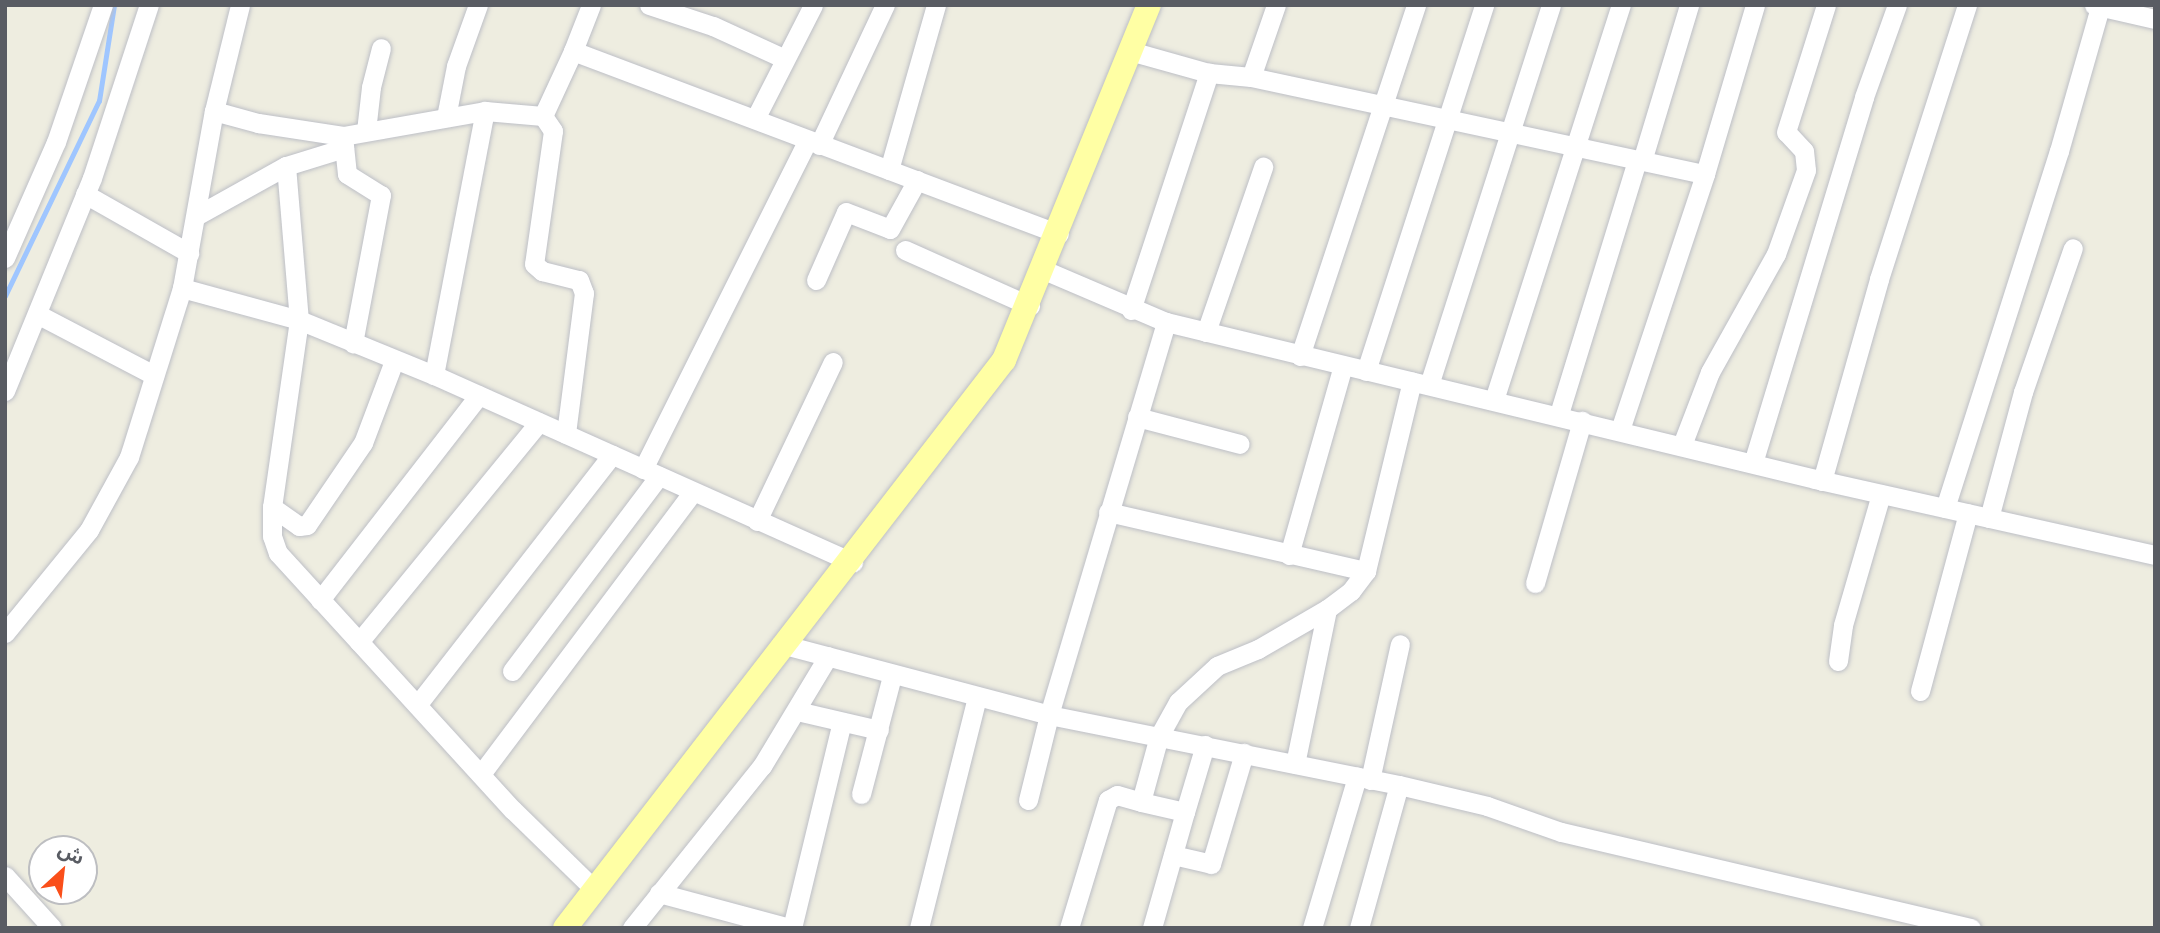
<!DOCTYPE html>
<html>
<head>
<meta charset="utf-8">
<style>
  body { margin:0 }
  #map { position:relative; width:2160px; height:933px; overflow:hidden; background:#eeede0; font-family:"Titillium Web","Noto Sans Arabic",sans-serif }
  div>[style] { position:absolute }
  .stream>* { height:4.5px; margin:-2.25px; padding:0 2.25px; transform-origin:2.25px; border-radius:2.25px; background:#9fc6ff }
  .roads { filter:drop-shadow(0 0 2px #bdbfc6) drop-shadow(0 0 2px #bdbfc6) }
  .minor>* { height:19px; margin:-9.5px; padding:0 9.5px; transform-origin:9.5px; border-radius:9.5px; background:#fff }
  .major>* { height:24px; margin:-12px; padding:0 12px; transform-origin:12px; border-radius:12px; background:#ffffa4 }
  span { translate:-50% -50%; white-space:nowrap; text-align:center; line-height:1.15; -webkit-text-stroke:5px #fff; paint-order:stroke }
  .frame { position:absolute; inset:0; border:7px solid #595c63; pointer-events:none }
  .north { position:absolute; left:28px; top:835px; width:70px; height:70px; box-sizing:border-box; background:#fff; border:2px solid #bdbec1; border-radius:50%; rotate:27deg; font-size:19px; font-weight:700; line-height:28px; text-align:center; color:#595c63 }
  .north::after { content:''; display:block; margin:auto; width:24px; height:32px; background:#fa4f1a; clip-path:polygon(50% 0,100% 100%,50% 72%,0 100%) }
</style>
</head>
<body>
<div id="map">
  <div class="stream">
    <i style="left:5px;top:296px;width:216px;rotate:-64.3deg"></i>
    <i style="left:99px;top:101px;width:97px;rotate:-81.1deg"></i>
  </div>
  <div class="roads">
    <div class="minor">
      <i style="left:649px;top:5px;width:67px;rotate:18.2deg"></i>
      <i style="left:713px;top:26px;width:79px;rotate:24.6deg"></i>
      <i style="left:1276px;top:5px;width:76px;rotate:109.1deg"></i>
      <i style="left:1251px;top:77px;width:464px;rotate:12.1deg"></i>
      <i style="left:1705px;top:174px;width:176px;rotate:-73.5deg"></i>
      <i style="left:2094px;top:5px;width:63px;rotate:12.9deg"></i>
      <i style="left:573px;top:51px;width:49px;rotate:-68.6deg"></i>
      <i style="left:1130px;top:51px;width:82px;rotate:15.6deg"></i>
      <i style="left:1209px;top:73px;width:42px;rotate:5.4deg"></i>
      <i style="left:214px;top:111px;width:109px;rotate:-76.2deg"></i>
      <i style="left:543px;top:116px;width:18px;rotate:56deg"></i>
      <i style="left:553px;top:131px;width:134px;rotate:98.1deg"></i>
      <i style="left:534px;top:264px;width:11px;rotate:41deg"></i>
      <i style="left:542px;top:271px;width:38px;rotate:14deg"></i>
      <i style="left:579px;top:280px;width:14px;rotate:69deg"></i>
      <i style="left:584px;top:293px;width:142px;rotate:97.3deg"></i>
      <i style="left:446px;top:117px;width:52px;rotate:-78.9deg"></i>
      <i style="left:456px;top:66px;width:65px;rotate:-70.2deg"></i>
      <i style="left:755px;top:119px;width:128px;rotate:-63deg"></i>
      <i style="left:366px;top:131px;width:44px;rotate:-83.5deg"></i>
      <i style="left:371px;top:87px;width:40px;rotate:-75.6deg"></i>
      <i style="left:343px;top:136px;width:38px;rotate:84deg"></i>
      <i style="left:347px;top:174px;width:40px;rotate:32deg"></i>
      <i style="left:381px;top:195px;width:151px;rotate:100.7deg"></i>
      <i style="left:819px;top:145px;width:155px;rotate:-64.8deg"></i>
      <i style="left:1642px;top:161px;width:163px;rotate:-73.2deg"></i>
      <i style="left:286px;top:166px;width:155px;rotate:85.2deg"></i>
      <i style="left:299px;top:320px;width:189px;rotate:98.2deg"></i>
      <i style="left:272px;top:507px;width:29px;rotate:90deg"></i>
      <i style="left:272px;top:536px;width:18px;rotate:71deg"></i>
      <i style="left:278px;top:553px;width:348px;rotate:47.6deg"></i>
      <i style="left:513px;top:810px;width:115px;rotate:44.3deg"></i>
      <i style="left:889px;top:170px;width:172px;rotate:-74.1deg"></i>
      <i style="left:85px;top:194px;width:120px;rotate:29.6deg"></i>
      <i style="left:196px;top:216px;width:103px;rotate:-29.1deg"></i>
      <i style="left:286px;top:166px;width:61px;rotate:-17.2deg"></i>
      <i style="left:905px;top:250px;width:137px;rotate:24.1deg"></i>
      <i style="left:5px;top:258px;width:127px;rotate:-66.3deg"></i>
      <i style="left:56px;top:142px;width:145px;rotate:-71.1deg"></i>
      <i style="left:1044px;top:270px;width:133px;rotate:23.1deg"></i>
      <i style="left:1166px;top:322px;width:668px;rotate:13.6deg"></i>
      <i style="left:1815px;top:479px;width:348px;rotate:12.6deg"></i>
      <i style="left:816px;top:280px;width:74px;rotate:-66.2deg"></i>
      <i style="left:846px;top:212px;width:47px;rotate:21.1deg"></i>
      <i style="left:890px;top:229px;width:56px;rotate:-61.1deg"></i>
      <i style="left:182px;top:288px;width:121px;rotate:15.3deg"></i>
      <i style="left:299px;top:320px;width:146px;rotate:22.2deg"></i>
      <i style="left:434px;top:375px;width:459px;rotate:24.1deg"></i>
      <i style="left:1131px;top:310px;width:250px;rotate:-71.8deg"></i>
      <i style="left:39px;top:315px;width:130px;rotate:27.6deg"></i>
      <i style="left:1206px;top:332px;width:175px;rotate:-70.9deg"></i>
      <i style="left:1300px;top:356px;width:370px;rotate:-71.7deg"></i>
      <i style="left:1366px;top:371px;width:385px;rotate:-72.1deg"></i>
      <i style="left:434px;top:375px;width:269px;rotate:-79.1deg"></i>
      <i style="left:1429px;top:385px;width:399px;rotate:-72.2deg"></i>
      <i style="left:5px;top:391px;width:230px;rotate:-67.8deg"></i>
      <i style="left:92px;top:178px;width:182px;rotate:-71.8deg"></i>
      <i style="left:1494px;top:400px;width:415px;rotate:-72.2deg"></i>
      <i style="left:1559px;top:414px;width:266px;rotate:-72.9deg"></i>
      <i style="left:1137px;top:417px;width:106px;rotate:14.7deg"></i>
      <i style="left:1620px;top:430px;width:270px;rotate:-71.6deg"></i>
      <i style="left:1682px;top:445px;width:78px;rotate:-69deg"></i>
      <i style="left:1710px;top:372px;width:135px;rotate:-60.8deg"></i>
      <i style="left:1776px;top:254px;width:89px;rotate:-70.3deg"></i>
      <i style="left:1806px;top:170px;width:19px;rotate:-96deg"></i>
      <i style="left:1804px;top:151px;width:26px;rotate:-133deg"></i>
      <i style="left:1786px;top:132px;width:133px;rotate:-72.5deg"></i>
      <i style="left:1753px;top:463px;width:382px;rotate:-73.1deg"></i>
      <i style="left:1864px;top:97px;width:98px;rotate:-70.3deg"></i>
      <i style="left:643px;top:469px;width:368px;rotate:-63.4deg"></i>
      <i style="left:1822px;top:481px;width:210px;rotate:-74.2deg"></i>
      <i style="left:1879px;top:279px;width:288px;rotate:-72.2deg"></i>
      <i style="left:272px;top:507px;width:33px;rotate:35deg"></i>
      <i style="left:299px;top:526px;width:8px;rotate:-7deg"></i>
      <i style="left:307px;top:525px;width:99px;rotate:-55.7deg"></i>
      <i style="left:363px;top:443px;width:88px;rotate:-69.3deg"></i>
      <i style="left:1945px;top:508px;width:375px;rotate:-72.3deg"></i>
      <i style="left:2059px;top:151px;width:150px;rotate:-74.1deg"></i>
      <i style="left:1108px;top:512px;width:265px;rotate:12.9deg"></i>
      <i style="left:1366px;top:571px;width:25px;rotate:127deg"></i>
      <i style="left:1351px;top:591px;width:30px;rotate:143deg"></i>
      <i style="left:1327px;top:609px;width:80px;rotate:149.9deg"></i>
      <i style="left:1258px;top:649px;width:44px;rotate:157.5deg"></i>
      <i style="left:1217px;top:666px;width:53px;rotate:137.3deg"></i>
      <i style="left:1178px;top:702px;width:39px;rotate:119deg"></i>
      <i style="left:1159px;top:736px;width:68px;rotate:105.3deg"></i>
      <i style="left:1141px;top:802px;width:45px;rotate:12.8deg"></i>
      <i style="left:1185px;top:812px;width:121px;rotate:105.9deg"></i>
      <i style="left:1989px;top:518px;width:131px;rotate:-74.9deg"></i>
      <i style="left:2023px;top:392px;width:152px;rotate:-70.9deg"></i>
      <i style="left:757px;top:521px;width:176px;rotate:-64.5deg"></i>
      <i style="left:1289px;top:555px;width:197px;rotate:-74.1deg"></i>
      <i style="left:1366px;top:571px;width:195px;rotate:-76.4deg"></i>
      <i style="left:1535px;top:583px;width:169px;rotate:-73.8deg"></i>
      <i style="left:320px;top:600px;width:259px;rotate:-52.2deg"></i>
      <i style="left:5px;top:633px;width:133px;rotate:-50.8deg"></i>
      <i style="left:89px;top:530px;width:83px;rotate:-61.3deg"></i>
      <i style="left:129px;top:457px;width:177px;rotate:-72.6deg"></i>
      <i style="left:182px;top:288px;width:180px;rotate:-79.8deg"></i>
      <i style="left:214px;top:111px;width:46px;rotate:15.3deg"></i>
      <i style="left:258px;top:123px;width:86px;rotate:8.7deg"></i>
      <i style="left:343px;top:136px;width:144px;rotate:-10deg"></i>
      <i style="left:485px;top:111px;width:58px;rotate:4.9deg"></i>
      <i style="left:543px;top:116px;width:72px;rotate:-65.2deg"></i>
      <i style="left:573px;top:51px;width:519px;rotate:20.63deg"></i>
      <i style="left:359px;top:642px;width:284px;rotate:-50.7deg"></i>
      <i style="left:781px;top:644px;width:277px;rotate:14.8deg"></i>
      <i style="left:1049px;top:715px;width:357px;rotate:11.3deg"></i>
      <i style="left:1399px;top:785px;width:90px;rotate:13.4deg"></i>
      <i style="left:1487px;top:806px;width:78px;rotate:19.4deg"></i>
      <i style="left:1561px;top:832px;width:421px;rotate:13.2deg"></i>
      <i style="left:1838px;top:661px;width:36px;rotate:-82deg"></i>
      <i style="left:1843px;top:625px;width:136px;rotate:-73.8deg"></i>
      <i style="left:512px;top:671px;width:244px;rotate:-53deg"></i>
      <i style="left:1920px;top:691px;width:184px;rotate:-74.9deg"></i>
      <i style="left:418px;top:704px;width:316px;rotate:-52.1deg"></i>
      <i style="left:797px;top:711px;width:84px;rotate:13deg"></i>
      <i style="left:1295px;top:764px;width:158px;rotate:-78.3deg"></i>
      <i style="left:481px;top:774px;width:353px;rotate:-53.1deg"></i>
      <i style="left:1370px;top:780px;width:139px;rotate:-77.6deg"></i>
      <i style="left:861px;top:794px;width:122px;rotate:-75.3deg"></i>
      <i style="left:1028px;top:800px;width:88px;rotate:-76.1deg"></i>
      <i style="left:1049px;top:715px;width:410px;rotate:-73.4deg"></i>
      <i style="left:1185px;top:812px;width:70px;rotate:-73.4deg"></i>
      <i style="left:1173px;top:855px;width:39px;rotate:13deg"></i>
      <i style="left:1211px;top:864px;width:116px;rotate:-73.4deg"></i>
      <i style="left:5px;top:876px;width:70px;rotate:47.9deg"></i>
      <i style="left:659px;top:893px;width:136px;rotate:15deg"></i>
      <i style="left:632px;top:928px;width:208px;rotate:-51.3deg"></i>
      <i style="left:762px;top:766px;width:128px;rotate:-59deg"></i>
      <i style="left:792px;top:928px;width:212px;rotate:-76.4deg"></i>
      <i style="left:919px;top:928px;width:238px;rotate:-75.9deg"></i>
      <i style="left:1069px;top:928px;width:134px;rotate:-73.1deg"></i>
      <i style="left:1108px;top:800px;width:10px;rotate:-29deg"></i>
      <i style="left:1117px;top:795px;width:25px;rotate:16deg"></i>
      <i style="left:1312px;top:928px;width:158px;rotate:-73.4deg"></i>
      <i style="left:1359px;top:928px;width:148px;rotate:-74.4deg"></i>
    </div>
    <div class="major">
      <i style="left:565px;top:928px;width:718px;rotate:-52.3deg"></i>
      <i style="left:1004px;top:360px;width:383px;rotate:-67.8deg"></i>
    </div>
  </div>
  <div class="frame"></div>
  <div class="north">ش</div>
</div>
</body>
</html>
